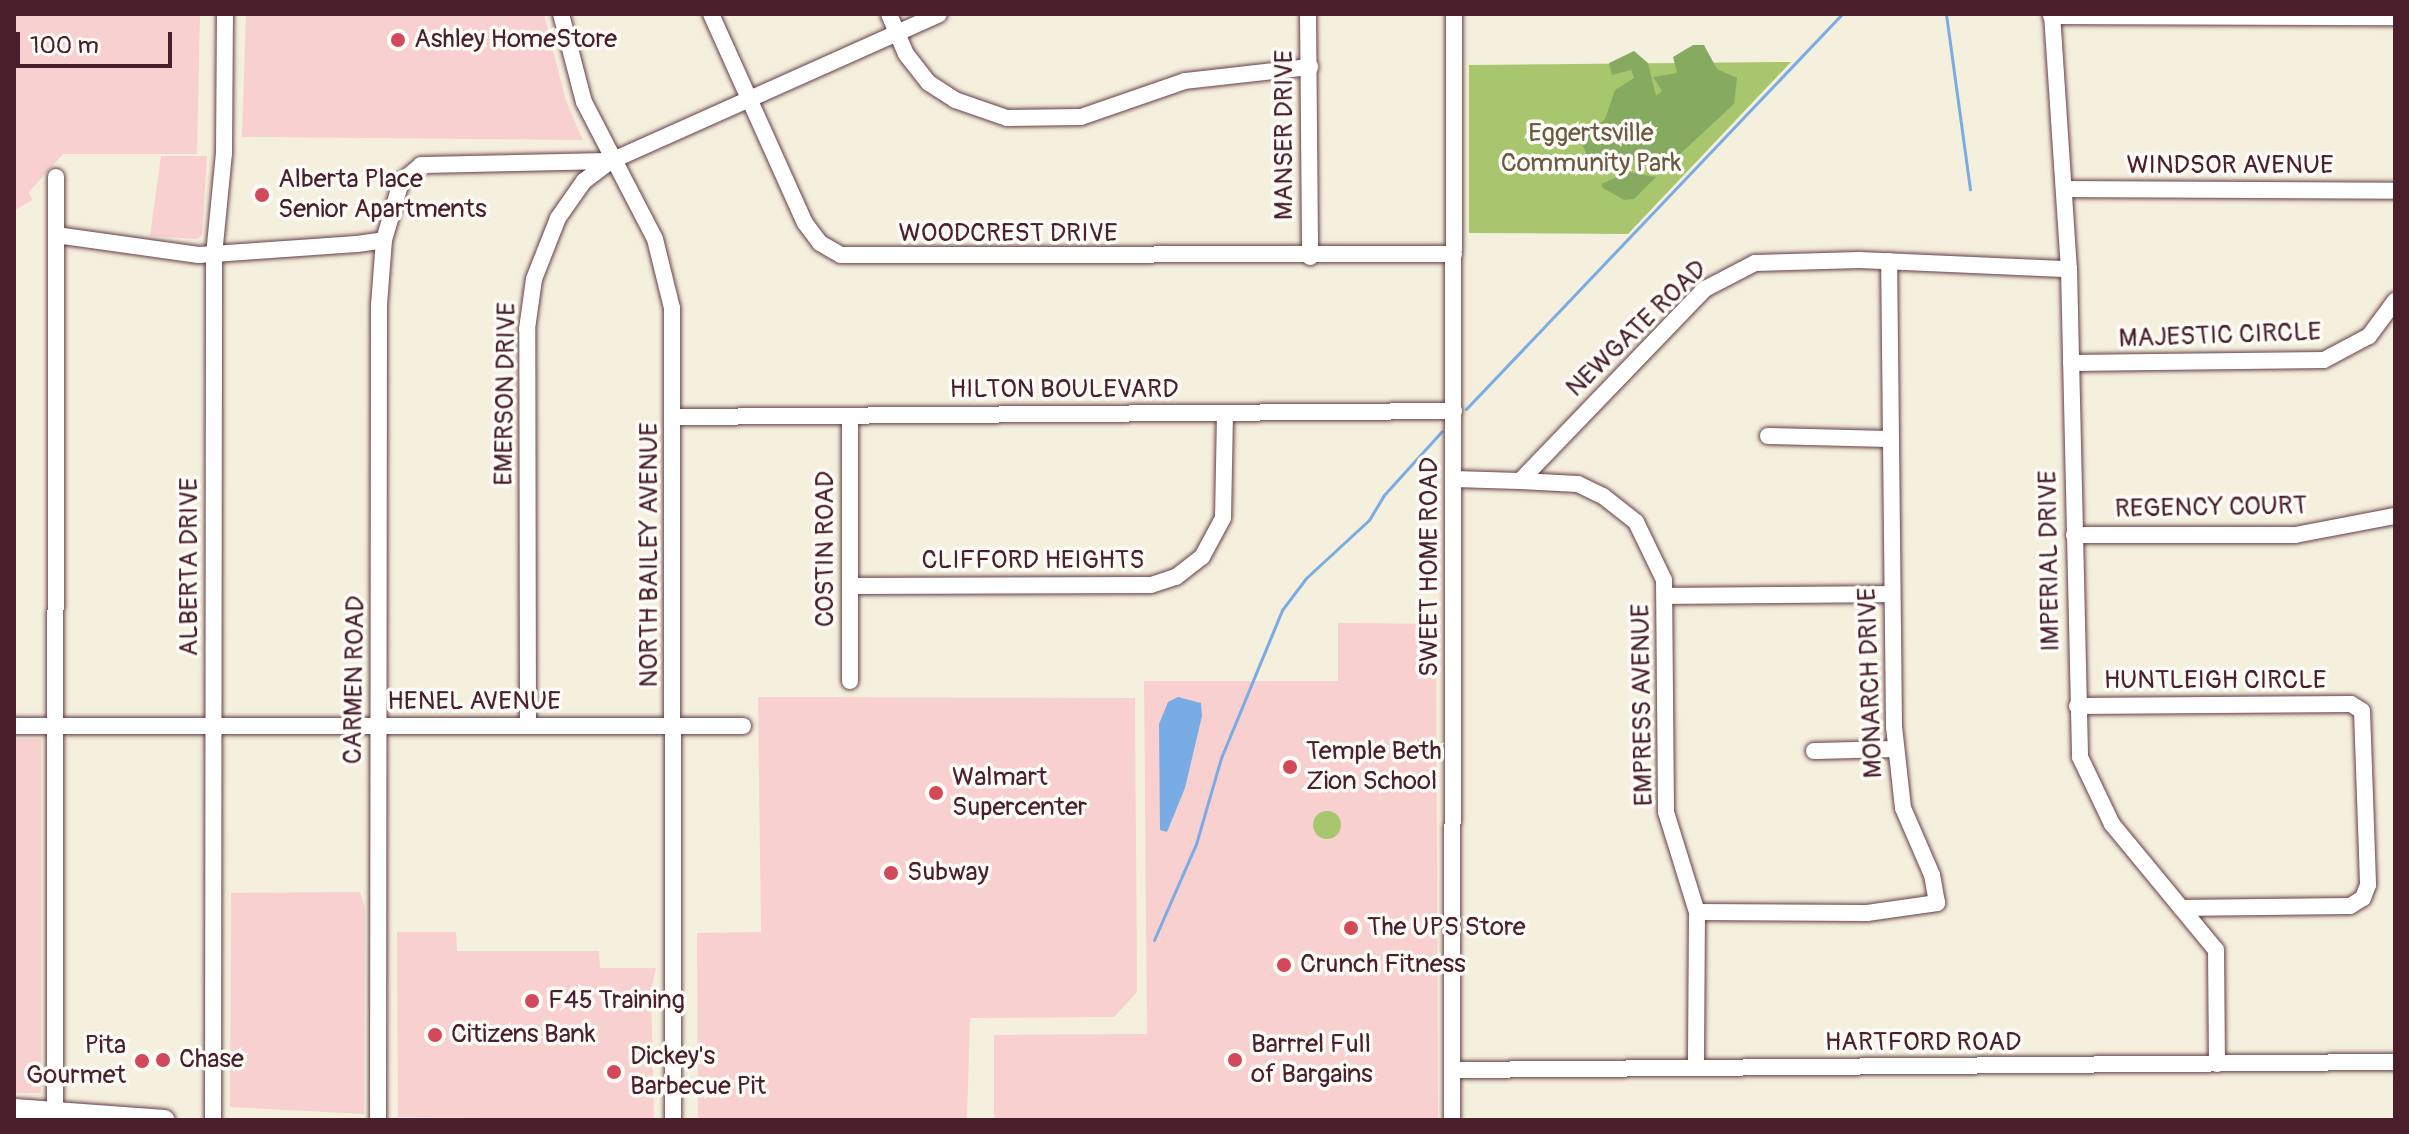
<!DOCTYPE html>
<html>
<head>
<meta charset="utf-8">
<style>
  body { margin:0 }
  #map { position:relative; width:2409px; height:1134px; overflow:hidden; background:#f5efdd; font-family:Pangolin,sans-serif }
  div>[style] { position:absolute }
  .built>* { inset:0; background:#f7d0cf; transform-origin:0 0 }
  .green>* { inset:0; background:#a8c66d }
  .round { border-radius:50% }
  .forest>* { inset:0; background:#86ab60 }
  .water>* { inset:0; background:#79ace5 }
  .stream>* { height:3px; margin:-1.5px; padding:0 1.5px; transform-origin:1.5px; border-radius:1.5px; background:#79ace5 }
  .roads { filter:drop-shadow(0 0 2px #643e46) drop-shadow(0 0 2px #643e46) }
  .minor>* { height:16px; margin:-8px; padding:0 8px; transform-origin:8px; border-radius:8px; background:#fff }
  .major>* { height:20px; margin:-10px; padding:0 10px; transform-origin:10px; border-radius:10px; background:#fff }
  .dots>* { width:22px; height:22px; translate:-50% -50%; box-sizing:border-box; border:4px solid #fdfcf7; border-radius:50% }
  span { translate:-50% -50%; white-space:nowrap; text-align:center; line-height:1.15; -webkit-text-stroke:7px #fdfcf7; paint-order:stroke }
  .poi-label { font-size:26px; color:#4a1f2b }
  .left { translate:0 -50%; text-align:left }
  .right { translate:-100% -50%; text-align:right }
  .park-label { font-size:26px; color:#6b5942 }
  .street-label { font-size:26px; color:#4a1f2b }
  .frame { position:absolute; inset:0; border:16px solid #4a1f2b; pointer-events:none }
  .scale { position:absolute; left:16px; top:32px; width:156px; height:36px; box-sizing:border-box; border:4px solid #4a1f2b; border-top:0; padding-left:10px; font-size:24px; line-height:28px; white-space:nowrap; color:#4a1f2b; -webkit-text-stroke:6px #fdfcf7; paint-order:stroke }
</style>
</head>
<body>
<div id="map">
  <div class="built">
    <i style="clip-path:polygon(14px 14px,200px 14px,197px 154px,63px 154px,29px 192px,32px 200px,14px 211px)"></i>
    <i style="clip-path:polygon(246px 14px,544px 14px,566px 101px,583px 140px,242px 137px)"></i>
    <i style="clip-path:polygon(161px 156px,207px 156px,202px 235px,197px 239px,150px 236px)"></i>
    <i style="clip-path:polygon(1338px 623px,1436px 624px,1438px 1120px,994px 1120px,994px 1035px,1147px 1034px,1144px 681px,1338px 681px)"></i>
    <i style="clip-path:polygon(758px 697px,1135px 698px,1137px 992px,1114px 1017px,970px 1018px,967px 1120px,698px 1120px,697px 933px,761px 932px)"></i>
    <i style="left:14px;top:739px;width:27px;height:354px"></i>
    <i style="clip-path:polygon(360px 892px,365px 908px,364px 1114px,230px 1107px,231px 893px)"></i>
    <i style="clip-path:polygon(397px 932px,456px 932px,457px 951px,599px 951px,600px 968px,656px 968px,651px 991px,654px 1120px,398px 1117px)"></i>
  </div>
  <div class="green">
    <i style="clip-path:polygon(1791px 62px,1628px 234px,1469px 233px,1469px 65px)"></i>
    <i class="round" style="left:1313px;top:811px;width:28px;height:28px"></i>
  </div>
  <div class="forest">
    <i style="clip-path:polygon(1693px 45px,1704px 45px,1717px 69px,1737px 78px,1734px 104px,1667px 166px,1641px 158px,1615px 167px,1592px 165px,1580px 140px,1605px 119px,1615px 90px,1634px 78px,1631px 70px,1612px 75px,1609px 63px,1634px 51px,1648px 63px,1656px 96px,1662px 91px,1653px 77px,1677px 73px,1673px 57px)"></i>
    <i style="clip-path:polygon(1629px 172px,1656px 177px,1634px 199px,1624px 200px,1603px 188px,1601px 184px)"></i>
  </div>
  <div class="water">
    <i style="clip-path:polygon(1178px 697px,1201px 703px,1202px 716px,1185px 788px,1167px 832px,1160px 830px,1159px 724px,1168px 702px)"></i>
  </div>
  <div class="stream">
    <i style="left:1946px;top:14px;width:177px;rotate:82.2deg"></i>
    <i style="left:1466px;top:409px;width:545px;rotate:-46.41deg"></i>
    <i style="left:1154px;top:940px;width:105px;rotate:-66.4deg"></i>
    <i style="left:1196px;top:844px;width:90px;rotate:-73.8deg"></i>
    <i style="left:1221px;top:758px;width:160px;rotate:-67.6deg"></i>
    <i style="left:1282px;top:610px;width:39px;rotate:-53deg"></i>
    <i style="left:1305px;top:579px;width:87px;rotate:-42.7deg"></i>
    <i style="left:1369px;top:520px;width:29px;rotate:-59deg"></i>
    <i style="left:1384px;top:495px;width:86px;rotate:-47.8deg"></i>
  </div>
  <div class="roads">
    <div class="minor">
      <i style="left:561px;top:14px;width:91px;rotate:75.4deg"></i>
      <i style="left:584px;top:102px;width:154px;rotate:62.6deg"></i>
      <i style="left:655px;top:239px;width:71px;rotate:76.2deg"></i>
      <i style="left:672px;top:308px;width:812px;rotate:89.93deg"></i>
      <i style="left:711px;top:14px;width:229px;rotate:65.8deg"></i>
      <i style="left:805px;top:223px;width:25px;rotate:53deg"></i>
      <i style="left:820px;top:243px;width:24px;rotate:30deg"></i>
      <i style="left:841px;top:255px;width:613px;rotate:-0.09deg"></i>
      <i style="left:889px;top:14px;width:43px;rotate:67deg"></i>
      <i style="left:906px;top:54px;width:37px;rotate:52deg"></i>
      <i style="left:929px;top:83px;width:31px;rotate:33deg"></i>
      <i style="left:955px;top:100px;width:55px;rotate:19.1deg"></i>
      <i style="left:1007px;top:118px;width:74px;rotate:-0.8deg"></i>
      <i style="left:1081px;top:117px;width:110px;rotate:-19.1deg"></i>
      <i style="left:1185px;top:81px;width:126px;rotate:-6.4deg"></i>
      <i style="left:1308px;top:14px;width:243px;rotate:89.5deg"></i>
      <i style="left:2052px;top:14px;width:256px;rotate:86.2deg"></i>
      <i style="left:2069px;top:269px;width:488px;rotate:88.7deg"></i>
      <i style="left:2080px;top:757px;width:74px;rotate:64.5deg"></i>
      <i style="left:2112px;top:824px;width:163px;rotate:50.5deg"></i>
      <i style="left:2216px;top:950px;width:114px;rotate:89.5deg"></i>
      <i style="left:2051px;top:16px;width:344px;rotate:0.2deg"></i>
      <i style="left:2064px;top:189px;width:331px;rotate:0.3deg"></i>
      <i style="left:56px;top:235px;width:144px;rotate:8deg"></i>
      <i style="left:199px;top:255px;width:158px;rotate:-4deg"></i>
      <i style="left:357px;top:244px;width:27px;rotate:-8deg"></i>
      <i style="left:384px;top:240px;width:60px;rotate:-73.7deg"></i>
      <i style="left:401px;top:182px;width:26px;rotate:-40deg"></i>
      <i style="left:421px;top:165px;width:190px;rotate:-1.2deg"></i>
      <i style="left:2071px;top:363px;width:253px;rotate:-0.7deg"></i>
      <i style="left:2324px;top:360px;width:51px;rotate:-28.1deg"></i>
      <i style="left:2369px;top:336px;width:44px;rotate:-53.4deg"></i>
      <i style="left:675px;top:417px;width:779px;rotate:-0.44deg"></i>
      <i style="left:1768px;top:436px;width:122px;rotate:1.4deg"></i>
      <i style="left:1454px;top:479px;width:66px;rotate:1.7deg"></i>
      <i style="left:1520px;top:481px;width:267px;rotate:-46.1deg"></i>
      <i style="left:1705px;top:289px;width:56px;rotate:-27.5deg"></i>
      <i style="left:1755px;top:263px;width:104px;rotate:-1.7deg"></i>
      <i style="left:1859px;top:260px;width:210px;rotate:2.5deg"></i>
      <i style="left:1520px;top:481px;width:58px;rotate:3deg"></i>
      <i style="left:1578px;top:484px;width:28px;rotate:26deg"></i>
      <i style="left:1603px;top:496px;width:42px;rotate:38.2deg"></i>
      <i style="left:1636px;top:522px;width:64px;rotate:64.2deg"></i>
      <i style="left:1664px;top:580px;width:232px;rotate:89.5deg"></i>
      <i style="left:1666px;top:812px;width:105px;rotate:72.8deg"></i>
      <i style="left:1697px;top:912px;width:154px;rotate:90.4deg"></i>
      <i style="left:2074px;top:535px;width:221px"></i>
      <i style="left:2295px;top:535px;width:102px;rotate:-10.8deg"></i>
      <i style="left:850px;top:586px;width:301px;rotate:-0.2deg"></i>
      <i style="left:1151px;top:585px;width:26px;rotate:-18deg"></i>
      <i style="left:1176px;top:577px;width:33px;rotate:-38deg"></i>
      <i style="left:1202px;top:557px;width:44px;rotate:-61.7deg"></i>
      <i style="left:1223px;top:518px;width:105px;rotate:-88.9deg"></i>
      <i style="left:1666px;top:596px;width:226px;rotate:-0.5deg"></i>
      <i style="left:850px;top:681px;width:265px;rotate:-90deg"></i>
      <i style="left:2077px;top:706px;width:274px;rotate:-0.4deg"></i>
      <i style="left:2351px;top:704px;width:13px;rotate:32deg"></i>
      <i style="left:2362px;top:711px;width:174px;rotate:88deg"></i>
      <i style="left:2368px;top:885px;width:14px;rotate:111deg"></i>
      <i style="left:2363px;top:898px;width:15px;rotate:148deg"></i>
      <i style="left:2350px;top:906px;width:169px;rotate:179.3deg"></i>
      <i style="left:14px;top:726px;width:729px"></i>
      <i style="left:528px;top:726px;width:397px;rotate:-90.1deg"></i>
      <i style="left:527px;top:329px;width:50px;rotate:-82deg"></i>
      <i style="left:534px;top:279px;width:66px;rotate:-68.5deg"></i>
      <i style="left:558px;top:218px;width:45px;rotate:-54.9deg"></i>
      <i style="left:584px;top:181px;width:34px;rotate:-37deg"></i>
      <i style="left:611px;top:161px;width:359px;rotate:-24.1deg"></i>
      <i style="left:1814px;top:751px;width:82px;rotate:-1.4deg"></i>
      <i style="left:1697px;top:912px;width:170px;rotate:0.3deg"></i>
      <i style="left:1867px;top:913px;width:71px;rotate:-8.1deg"></i>
      <i style="left:1937px;top:903px;width:28px;rotate:-100deg"></i>
      <i style="left:1932px;top:875px;width:73px;rotate:-113.4deg"></i>
      <i style="left:1903px;top:808px;width:81px;rotate:-96.3deg"></i>
      <i style="left:1894px;top:727px;width:466px;rotate:-90.6deg"></i>
      <i style="left:1452px;top:1070px;width:943px;rotate:-0.49deg"></i>
      <i style="left:55px;top:1112px;width:935px;rotate:-89.94deg"></i>
      <i style="left:213px;top:1120px;width:865px;rotate:-89.93deg"></i>
      <i style="left:214px;top:255px;width:102px;rotate:-84.4deg"></i>
      <i style="left:224px;top:153px;width:139px;rotate:-89.6deg"></i>
      <i style="left:378px;top:1120px;width:815px;rotate:-89.93deg"></i>
      <i style="left:379px;top:305px;width:65px;rotate:-85.6deg"></i>
      <i style="left:1452px;top:1120px;width:1106px;rotate:-89.9deg"></i>
    </div>
    <div class="major">
      <i style="left:14px;top:1109px;width:151px;rotate:4.2deg"></i>
    </div>
  </div>
  <div class="dots">
    <i style="left:398px;top:40px;background:#d1495b"></i>
    <i style="left:262px;top:195px;background:#d1495b"></i>
    <i style="left:1290px;top:767px;background:#d1495b"></i>
    <i style="left:936px;top:793px;background:#d1495b"></i>
    <i style="left:891px;top:873px;background:#d1495b"></i>
    <i style="left:1351px;top:928px;background:#d1495b"></i>
    <i style="left:1284px;top:965px;background:#d1495b"></i>
    <i style="left:532px;top:1001px;background:#d1495b"></i>
    <i style="left:435px;top:1035px;background:#d1495b"></i>
    <i style="left:163px;top:1060px;background:#d1495b"></i>
    <i style="left:1235px;top:1060px;background:#d1495b"></i>
    <i style="left:142px;top:1061px;background:#d1495b"></i>
    <i style="left:614px;top:1072px;background:#d1495b"></i>
  </div>
  <div class="poi-label">
    <span class="left" style="left:414px;top:40px">Ashley HomeStore</span>
    <span class="left" style="left:278px;top:195px">Alberta Place<br>Senior Apartments</span>
    <span class="left" style="left:1306px;top:767px">Temple Beth<br>Zion School</span>
    <span class="left" style="left:952px;top:793px">Walmart<br>Supercenter</span>
    <span class="left" style="left:907px;top:873px">Subway</span>
    <span class="left" style="left:1367px;top:928px">The UPS Store</span>
    <span class="left" style="left:1300px;top:965px">Crunch Fitness</span>
    <span class="left" style="left:548px;top:1001px">F45 Training</span>
    <span class="left" style="left:451px;top:1035px">Citizens Bank</span>
    <span class="left" style="left:1251px;top:1060px">Barrrel Full<br>of Bargains</span>
    <span class="right" style="left:126px;top:1061px">Pita<br>Gourmet</span>
    <span class="left" style="left:630px;top:1072px">Dickey's<br>Barbecue Pit</span>
    <span class="left" style="left:179px;top:1060px">Chase</span>
  </div>
  <div class="park-label">
    <span style="left:1591px;top:149px">Eggertsville<br>Community Park</span>
  </div>
  <div class="street-label">
    <span style="left:1285px;top:135px;rotate:-90deg">MANSER DRIVE</span>
    <span style="left:2230px;top:166px">WINDSOR AVENUE</span>
    <span style="left:1008px;top:234px">WOODCREST DRIVE</span>
    <span style="left:1637px;top:329px;rotate:-44deg">NEWGATE ROAD</span>
    <span style="left:2220px;top:336px;rotate:-2deg">MAJESTIC CIRCLE</span>
    <span style="left:1064px;top:390px">HILTON BOULEVARD</span>
    <span style="left:506px;top:394px;rotate:-89deg">EMERSON DRIVE</span>
    <span style="left:2211px;top:508px;rotate:-1deg">REGENCY COURT</span>
    <span style="left:826px;top:549px;rotate:-90deg">COSTIN ROAD</span>
    <span style="left:650px;top:555px;rotate:-90deg">NORTH BAILEY AVENUE</span>
    <span style="left:1033px;top:561px">CLIFFORD HEIGHTS</span>
    <span style="left:2050px;top:561px;rotate:-91deg">IMPERIAL DRIVE</span>
    <span style="left:190px;top:567px;rotate:-90deg">ALBERTA DRIVE</span>
    <span style="left:1430px;top:567px;rotate:-90deg">SWEET HOME ROAD</span>
    <span style="left:355px;top:680px;rotate:-89deg">CARMEN ROAD</span>
    <span style="left:2215px;top:681px">HUNTLEIGH CIRCLE</span>
    <span style="left:1871px;top:683px;rotate:-92deg">MONARCH DRIVE</span>
    <span style="left:474px;top:702px">HENEL AVENUE</span>
    <span style="left:1643px;top:705px;rotate:-91deg">EMPRESS AVENUE</span>
    <span style="left:1923px;top:1043px">HARTFORD ROAD</span>
  </div>
  <div class="frame"></div>
  <div class="scale">100 m</div>
</div>
</body>
</html>
